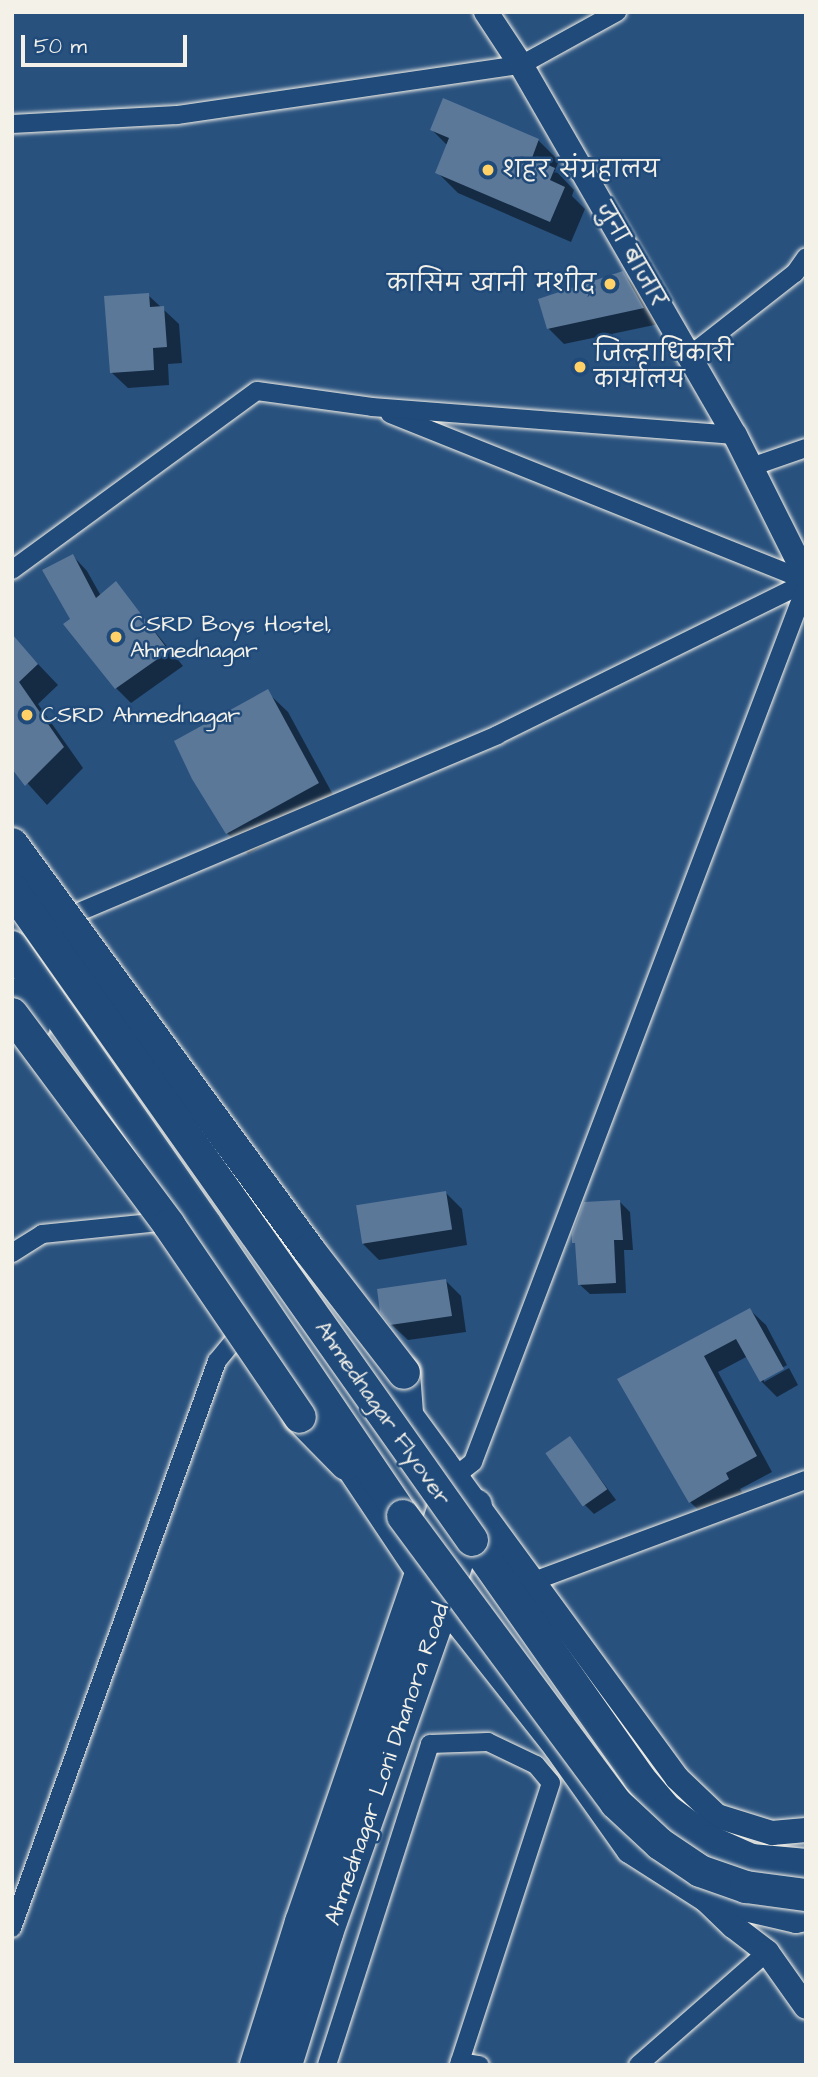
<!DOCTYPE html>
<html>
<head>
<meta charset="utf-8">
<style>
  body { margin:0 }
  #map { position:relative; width:818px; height:2077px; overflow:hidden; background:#28517e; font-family:"Architects Daughter","Playpen Sans Deva",sans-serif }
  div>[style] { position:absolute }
  .shadow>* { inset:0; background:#0007 }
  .building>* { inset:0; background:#5b7899; transform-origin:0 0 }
  .roads { filter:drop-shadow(0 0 2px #f4f1e8) drop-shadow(0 0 2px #f4f1e8) }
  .street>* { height:18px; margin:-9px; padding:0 9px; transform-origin:9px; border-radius:9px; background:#1f4a7a }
  .secondary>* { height:24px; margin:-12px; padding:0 12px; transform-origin:12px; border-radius:12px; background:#1f4a7a }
  .highway>* { height:32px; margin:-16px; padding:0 16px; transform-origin:16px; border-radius:16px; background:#1f4a7a }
  .bridges { filter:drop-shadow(0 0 2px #f4f1e8) drop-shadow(0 0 2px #f4f1e8) }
  .highway-bridge>* { height:32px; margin:-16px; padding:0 16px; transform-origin:16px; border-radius:16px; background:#1f4a7a }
  .dots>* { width:19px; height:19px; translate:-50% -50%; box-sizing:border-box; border:4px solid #1f4a7a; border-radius:50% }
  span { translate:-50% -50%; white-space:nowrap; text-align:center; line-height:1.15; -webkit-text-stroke:5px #1f4a7a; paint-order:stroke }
  .poi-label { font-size:23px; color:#f4f1e8 }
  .left { translate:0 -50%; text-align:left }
  .right { translate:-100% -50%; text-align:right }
  .street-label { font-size:23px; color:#f4f1e8 }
  .frame { position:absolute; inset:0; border:14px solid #f4f1e8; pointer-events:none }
  .scale { position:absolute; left:21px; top:35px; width:166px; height:32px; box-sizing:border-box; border:4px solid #f4f1e8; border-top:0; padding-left:9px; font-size:21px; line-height:24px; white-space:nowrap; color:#f4f1e8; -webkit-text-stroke:5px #1f4a7a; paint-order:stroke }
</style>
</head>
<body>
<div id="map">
  <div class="shadow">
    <i style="clip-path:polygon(432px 130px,538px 140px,559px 161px,555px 170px,574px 190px,572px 196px,585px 209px,571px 242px,458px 193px,437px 172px,448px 146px)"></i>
    <i style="clip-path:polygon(622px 273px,638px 289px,659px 324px,564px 344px,548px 328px)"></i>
    <i style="clip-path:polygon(148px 295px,179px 324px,182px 363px,168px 364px,169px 385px,128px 388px,112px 373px)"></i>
    <i style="clip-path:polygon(73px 556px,87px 571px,101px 596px,116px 584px,183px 666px,131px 703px,116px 688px,72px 619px)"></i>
    <i style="clip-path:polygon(19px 644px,58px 685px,38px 704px,83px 768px,47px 805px,12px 766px)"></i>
    <i style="clip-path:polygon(267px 692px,288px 712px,338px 804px,248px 854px,227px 833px)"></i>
    <i style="clip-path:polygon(446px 1193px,462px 1209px,467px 1245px,379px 1260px,363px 1244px)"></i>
    <i style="clip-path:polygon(620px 1202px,630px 1212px,633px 1250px,624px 1250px,626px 1293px,590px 1294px,579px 1284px,577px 1246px,574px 1242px)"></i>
    <i style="clip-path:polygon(445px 1280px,461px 1296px,466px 1332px,408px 1340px,391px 1324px)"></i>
    <i style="clip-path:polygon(750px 1310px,766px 1325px,787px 1365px,764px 1378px,764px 1382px,789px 1368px,798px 1385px,777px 1397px,761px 1381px,748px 1356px,718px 1372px,772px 1472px,740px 1489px,744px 1495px,706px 1517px,690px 1502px,619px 1380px)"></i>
    <i style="clip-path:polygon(570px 1438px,616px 1500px,594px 1514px,584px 1504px)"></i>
  </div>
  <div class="building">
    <i style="clip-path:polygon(443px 98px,539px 139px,532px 158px,555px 168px,550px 180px,565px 187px,550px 222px,435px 173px,449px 138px,430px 130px)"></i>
    <i style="clip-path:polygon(623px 271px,644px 308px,547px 329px,538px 299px)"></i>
    <i style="clip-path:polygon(149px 293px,150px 307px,164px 306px,167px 347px,153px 348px,154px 370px,110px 373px,104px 296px)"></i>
    <i style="clip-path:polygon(73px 554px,96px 598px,116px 581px,169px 651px,115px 689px,63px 624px,70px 619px,42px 570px)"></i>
    <i style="clip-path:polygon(12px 634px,38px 664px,19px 682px,64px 747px,25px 786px,12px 769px)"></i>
    <i style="clip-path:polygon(268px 689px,319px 783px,226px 834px,192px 779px,174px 741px)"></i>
    <i style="left:446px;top:1191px;width:39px;height:91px;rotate:81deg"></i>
    <i style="clip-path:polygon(620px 1200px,623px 1240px,614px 1240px,616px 1283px,578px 1285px,575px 1243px,572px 1243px,572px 1234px,584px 1202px)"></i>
    <i style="clip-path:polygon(446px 1279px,452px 1316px,390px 1325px,380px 1312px,377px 1289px)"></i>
    <i style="clip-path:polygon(750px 1308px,784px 1369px,760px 1382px,736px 1339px,704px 1356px,757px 1456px,726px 1473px,729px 1479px,689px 1503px,617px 1379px)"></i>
    <i style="left:570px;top:1436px;width:65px;height:30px;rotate:55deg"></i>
  </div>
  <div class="roads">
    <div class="street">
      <i style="left:12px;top:124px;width:165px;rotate:-3.1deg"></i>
      <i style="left:177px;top:115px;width:348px;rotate:-8.3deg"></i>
      <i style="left:521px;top:65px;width:110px;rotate:-28.9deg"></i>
      <i style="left:689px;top:356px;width:135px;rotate:-38.1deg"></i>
      <i style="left:795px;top:273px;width:19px;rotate:-55deg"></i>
      <i style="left:390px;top:414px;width:448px;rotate:21.8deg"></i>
      <i style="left:751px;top:467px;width:58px;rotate:-19.1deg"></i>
      <i style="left:12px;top:570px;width:303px;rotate:-36.2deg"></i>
      <i style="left:257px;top:391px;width:116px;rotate:7.9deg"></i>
      <i style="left:372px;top:407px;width:364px;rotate:4.4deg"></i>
      <i style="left:60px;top:920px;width:475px;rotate:-22.9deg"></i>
      <i style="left:497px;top:735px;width:345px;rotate:-26.3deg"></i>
      <i style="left:12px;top:1253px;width:36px;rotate:-32deg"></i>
      <i style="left:42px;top:1234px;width:130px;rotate:-5.8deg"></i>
      <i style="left:454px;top:1477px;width:24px;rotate:-38deg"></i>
      <i style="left:473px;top:1462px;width:937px;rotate:-69.19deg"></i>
      <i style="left:534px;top:1581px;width:290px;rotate:-20.4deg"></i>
      <i style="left:12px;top:1928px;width:603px;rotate:-70.12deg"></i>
      <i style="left:217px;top:1361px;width:44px;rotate:-50.5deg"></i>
      <i style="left:460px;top:2062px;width:20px;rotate:9deg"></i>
      <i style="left:327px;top:2065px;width:337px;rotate:-72.2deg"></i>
      <i style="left:430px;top:1744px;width:58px;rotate:-2deg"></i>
      <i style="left:488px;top:1742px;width:53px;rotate:25.6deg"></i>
      <i style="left:536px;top:1765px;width:23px;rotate:50deg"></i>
      <i style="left:551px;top:1783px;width:297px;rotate:108.1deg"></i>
      <i style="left:638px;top:2065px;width:171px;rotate:-41.2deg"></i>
    </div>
    <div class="secondary">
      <i style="left:486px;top:12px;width:64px;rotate:56.6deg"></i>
      <i style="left:521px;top:65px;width:427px;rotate:60deg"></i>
      <i style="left:735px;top:435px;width:159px;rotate:63.4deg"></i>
      <i style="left:12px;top:990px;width:45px;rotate:54.9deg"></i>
      <i style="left:218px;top:1151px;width:777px;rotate:53.79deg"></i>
      <i style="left:677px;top:1778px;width:55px;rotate:43.5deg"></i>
      <i style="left:717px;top:1816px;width:58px;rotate:17.2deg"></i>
      <i style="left:772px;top:1833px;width:34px;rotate:-5deg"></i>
      <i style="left:335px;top:1448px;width:155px;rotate:56.3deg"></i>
      <i style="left:421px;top:1577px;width:218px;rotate:51.7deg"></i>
      <i style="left:556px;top:1748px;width:126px;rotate:54.7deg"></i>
      <i style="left:629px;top:1851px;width:91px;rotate:32.5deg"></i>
      <i style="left:706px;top:1900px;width:92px;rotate:13.1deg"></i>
      <i style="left:796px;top:1921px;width:10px;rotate:-11deg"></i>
      <i style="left:707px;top:1901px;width:36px;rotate:44deg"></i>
      <i style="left:733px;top:1926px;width:43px;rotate:37.4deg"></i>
      <i style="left:767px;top:1952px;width:67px;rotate:54.7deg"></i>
    </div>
    <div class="highway">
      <i style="left:12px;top:947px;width:338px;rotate:55.1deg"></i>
      <i style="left:205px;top:1224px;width:353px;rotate:55.9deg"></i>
      <i style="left:404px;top:1373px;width:40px;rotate:85.7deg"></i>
      <i style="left:300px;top:1417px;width:66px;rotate:45.6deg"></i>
      <i style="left:472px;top:1540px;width:291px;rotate:54.9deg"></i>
      <i style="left:639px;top:1778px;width:42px;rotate:49.8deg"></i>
      <i style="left:666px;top:1810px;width:52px;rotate:36.4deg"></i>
      <i style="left:708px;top:1841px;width:47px;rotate:23.8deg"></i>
      <i style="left:751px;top:1860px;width:55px;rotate:5.2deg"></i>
      <i style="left:256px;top:2065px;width:150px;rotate:-72.5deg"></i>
      <i style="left:301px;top:1922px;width:471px;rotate:-71deg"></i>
      <i style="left:286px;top:2065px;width:138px;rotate:-72.7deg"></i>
      <i style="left:327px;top:1933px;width:348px;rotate:-70.5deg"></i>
      <i style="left:443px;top:1605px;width:105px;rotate:-71.7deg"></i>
    </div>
  </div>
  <div class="bridges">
    <div class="highway-bridge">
      <i style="left:12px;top:844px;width:503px;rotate:53.81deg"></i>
      <i style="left:309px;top:1250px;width:155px;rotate:52.3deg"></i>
      <i style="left:12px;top:889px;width:797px;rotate:54.75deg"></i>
      <i style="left:12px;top:1014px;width:263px;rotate:53.3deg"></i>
      <i style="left:169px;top:1225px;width:232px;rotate:55.7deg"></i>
      <i style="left:403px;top:1516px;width:357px;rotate:53.4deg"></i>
      <i style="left:616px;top:1803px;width:60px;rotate:43deg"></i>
      <i style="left:660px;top:1844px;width:48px;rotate:34deg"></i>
      <i style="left:700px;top:1871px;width:49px;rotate:19.2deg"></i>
      <i style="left:746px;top:1887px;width:61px;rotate:7.6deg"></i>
    </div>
  </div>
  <div class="dots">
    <i style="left:488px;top:170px;background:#ffd166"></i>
    <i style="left:610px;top:284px;background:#ffd166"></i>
    <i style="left:580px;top:367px;background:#ffd166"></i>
    <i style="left:116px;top:637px;background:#ffd166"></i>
    <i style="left:27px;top:715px;background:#ffd166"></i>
  </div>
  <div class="poi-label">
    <span class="left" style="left:502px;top:170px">शहर संग्रहालय</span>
    <span class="right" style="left:596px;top:284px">कासिम खानी मशीद</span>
    <span class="left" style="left:594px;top:367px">जिल्हाधिकारी<br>कार्यालय</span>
    <span class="left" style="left:130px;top:637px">CSRD Boys Hostel,<br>Ahmednagar</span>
    <span class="left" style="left:41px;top:715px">CSRD Ahmednagar</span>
  </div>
  <div class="street-label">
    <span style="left:631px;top:255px;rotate:60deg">जुना बाजार</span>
    <span style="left:383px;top:1413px;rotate:55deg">Ahmednagar Flyover</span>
    <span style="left:387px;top:1764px;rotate:-71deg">Ahmednagar Loni Dhanora Road</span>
  </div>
  <div class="frame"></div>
  <div class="scale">50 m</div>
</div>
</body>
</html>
